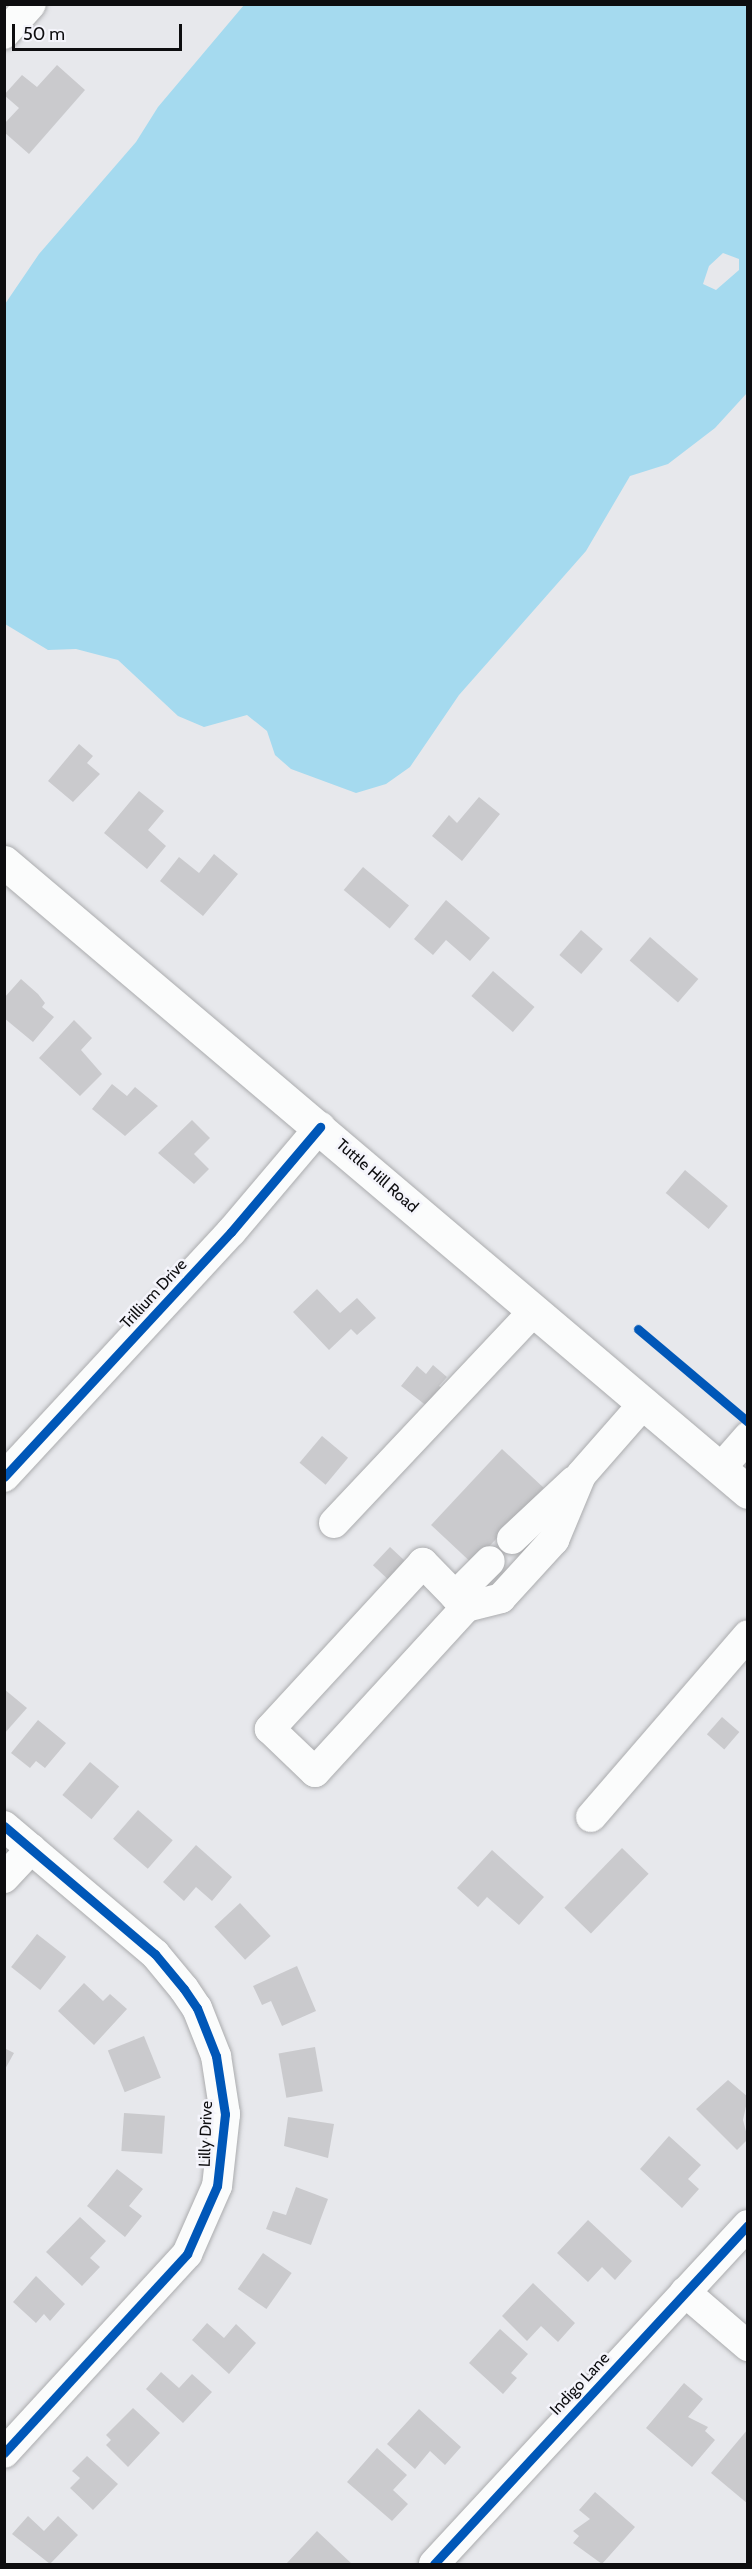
<!DOCTYPE html>
<html>
<head>
<meta charset="utf-8">
<style>
  body { margin:0 }
  #map { position:relative; width:752px; height:2569px; overflow:hidden; background:#e7e8ec; font-family:Cabin,sans-serif }
  div>[style] { position:absolute }
  .water>* { inset:0; background:#a5daef }
  .building>* { inset:0; background:#cacacd; transform-origin:0 0 }
  .roads { filter:drop-shadow(0 0 2px #abacae) drop-shadow(0 0 2px #abacae) }
  .minor>* { height:30px; margin:-15px; padding:0 15px; transform-origin:15px; border-radius:15px; background:#fbfcfc }
  .major>* { height:33px; margin:-16.5px; padding:0 16.5px; transform-origin:16.5px; border-radius:16.5px; background:#fbfcfc }
  .cycleway>* { height:9px; margin:-4.5px; padding:0 4.5px; transform-origin:4.5px; border-radius:4.5px; background:#0057b8 }
  span { translate:-50% -50%; white-space:nowrap; text-align:center; line-height:1.15; -webkit-text-stroke:5px #f4f4fb; paint-order:stroke }
  .street-label { font-size:16px; color:#0d0d0f }
  .frame { position:absolute; inset:0; border:6px solid #0d0d0f; pointer-events:none }
  .scale { position:absolute; left:12px; top:24px; width:170px; height:27px; box-sizing:border-box; border:3px solid #0d0d0f; border-top:0; padding-left:8px; font-size:18px; line-height:21px; white-space:nowrap; color:#0d0d0f; -webkit-text-stroke:4px #f4f4fb; paint-order:stroke }
</style>
</head>
<body>
<div id="map">
  <div class="water">
    <i style="clip-path:polygon(evenodd,244px 5px,747px 5px,747px 393px,715px 428px,668px 464px,630px 476px,586px 551px,459px 695px,410px 767px,386px 784px,356px 793px,291px 769px,275px 755px,267px 731px,247px 715px,204px 727px,178px 716px,118px 660px,76px 649px,48px 650px,5px 624px,5px 304px,39px 254px,136px 142px,158px 107px,244px 5px,723px 253px,739px 259px,739px 270px,716px 290px,703px 284px,709px 266px,723px 253px)"></i>
  </div>
  <div class="building">
    <i style="clip-path:polygon(57px 65px,85px 90px,29px 154px,4px 132px,4px 124px,19px 108px,4px 95px,22px 75px,37px 87px)"></i>
    <i style="clip-path:polygon(79px 744px,93px 756px,87px 763px,100px 774px,73px 802px,48px 781px)"></i>
    <i style="clip-path:polygon(139px 791px,164px 811px,148px 830px,166px 846px,147px 869px,104px 833px)"></i>
    <i style="clip-path:polygon(479px 797px,500px 814px,462px 861px,432px 836px,449px 815px,457px 823px)"></i>
    <i style="clip-path:polygon(214px 854px,238px 874px,203px 916px,160px 881px,179px 857px,199px 873px)"></i>
    <i style="left:363px;top:867px;width:60px;height:30px;rotate:40deg"></i>
    <i style="clip-path:polygon(446px 900px,490px 938px,470px 961px,446px 940px,433px 955px,414px 939px)"></i>
    <i style="left:581px;top:930px;width:29px;height:33px;rotate:41deg"></i>
    <i style="left:650px;top:937px;width:64px;height:31px;rotate:41deg"></i>
    <i style="left:493px;top:971px;width:55px;height:33px;rotate:41deg"></i>
    <i style="clip-path:polygon(21px 979px,38px 994px,45px 1003px,42px 1007px,54px 1017px,33px 1042px,4px 1018px,4px 998px)"></i>
    <i style="clip-path:polygon(74px 1020px,92px 1038px,81px 1050px,102px 1074px,80px 1096px,39px 1058px)"></i>
    <i style="clip-path:polygon(112px 1084px,127px 1096px,135px 1087px,158px 1106px,125px 1136px,92px 1109px)"></i>
    <i style="clip-path:polygon(192px 1120px,210px 1138px,194px 1154px,209px 1169px,194px 1184px,158px 1153px)"></i>
    <i style="left:685px;top:1170px;width:56px;height:30px;rotate:40deg"></i>
    <i style="clip-path:polygon(317px 1289px,340px 1313px,357px 1298px,376px 1318px,357px 1335px,351px 1329px,329px 1350px,293px 1312px)"></i>
    <i style="clip-path:polygon(433px 1365px,447px 1377px,439px 1386px,446px 1392px,432px 1410px,401px 1386px,417px 1366px,426px 1374px)"></i>
    <i style="left:322px;top:1436px;width:34px;height:35px;rotate:40deg"></i>
    <i style="left:502px;top:1449px;width:57px;height:104px;rotate:43deg"></i>
    <i style="left:390px;top:1547px;width:22px;height:25px;rotate:43deg"></i>
    <i style="clip-path:polygon(4px 1689px,27px 1708px,4px 1734px)"></i>
    <i style="left:722px;top:1717px;width:23px;height:23px;rotate:41deg"></i>
    <i style="clip-path:polygon(38px 1720px,66px 1743px,45px 1768px,36px 1761px,30px 1768px,11px 1753px)"></i>
    <i style="left:90px;top:1762px;width:38px;height:43px;rotate:40deg"></i>
    <i style="left:138px;top:1810px;width:46px;height:38px;rotate:41deg"></i>
    <i style="clip-path:polygon(196px 1845px,232px 1877px,212px 1901px,196px 1887px,184px 1901px,163px 1882px)"></i>
    <i style="left:622px;top:1848px;width:37px;height:83px;rotate:44deg"></i>
    <i style="clip-path:polygon(492px 1850px,544px 1897px,519px 1925px,487px 1897px,478px 1907px,457px 1888px)"></i>
    <i style="left:240px;top:1903px;width:45px;height:35px;rotate:47deg"></i>
    <i style="left:37px;top:1934px;width:37px;height:42px;rotate:38deg"></i>
    <i style="clip-path:polygon(297px 1966px,316px 2011px,282px 2026px,271px 2001px,262px 2005px,253px 1986px)"></i>
    <i style="clip-path:polygon(84px 1983px,103px 2001px,110px 1994px,127px 2009px,94px 2045px,58px 2011px)"></i>
    <i style="left:144px;top:2036px;width:45px;height:39px;rotate:68deg"></i>
    <i style="left:315px;top:2047px;width:45px;height:37px;rotate:80deg"></i>
    <i style="clip-path:polygon(4px 2048px,14px 2053px,4px 2071px)"></i>
    <i style="clip-path:polygon(728px 2080px,748px 2097px,743px 2120px,748px 2139px,737px 2150px,696px 2109px)"></i>
    <i style="left:124px;top:2113px;width:41px;height:38px;rotate:4deg"></i>
    <i style="clip-path:polygon(288px 2117px,334px 2124px,328px 2158px,284px 2146px)"></i>
    <i style="clip-path:polygon(669px 2136px,701px 2165px,688px 2179px,699px 2189px,682px 2208px,640px 2169px)"></i>
    <i style="clip-path:polygon(117px 2169px,143px 2189px,129px 2206px,142px 2216px,125px 2237px,87px 2206px)"></i>
    <i style="clip-path:polygon(296px 2187px,328px 2199px,311px 2245px,266px 2229px,273px 2211px,286px 2215px)"></i>
    <i style="clip-path:polygon(80px 2217px,106px 2241px,90px 2258px,100px 2267px,82px 2286px,46px 2252px)"></i>
    <i style="clip-path:polygon(588px 2220px,632px 2261px,615px 2280px,602px 2267px,588px 2282px,557px 2253px)"></i>
    <i style="left:263px;top:2253px;width:35px;height:44px;rotate:35deg"></i>
    <i style="clip-path:polygon(36px 2276px,65px 2304px,50px 2321px,44px 2314px,36px 2323px,13px 2302px)"></i>
    <i style="clip-path:polygon(533px 2283px,575px 2323px,558px 2342px,541px 2326px,527px 2341px,502px 2316px)"></i>
    <i style="clip-path:polygon(207px 2323px,224px 2338px,236px 2324px,256px 2343px,229px 2374px,192px 2340px)"></i>
    <i style="clip-path:polygon(500px 2329px,528px 2354px,511px 2373px,517px 2378px,503px 2394px,469px 2363px)"></i>
    <i style="clip-path:polygon(161px 2372px,179px 2388px,192px 2374px,212px 2392px,183px 2423px,146px 2389px)"></i>
    <i style="clip-path:polygon(684px 2383px,703px 2399px,688px 2417px,708px 2427px,705px 2431px,715px 2440px,692px 2467px,646px 2428px)"></i>
    <i style="clip-path:polygon(133px 2408px,160px 2433px,128px 2467px,106px 2445px,111px 2440px,106px 2435px)"></i>
    <i style="clip-path:polygon(419px 2409px,461px 2447px,445px 2465px,430px 2451px,415px 2469px,387px 2444px)"></i>
    <i style="clip-path:polygon(748px 2429px,748px 2504px,711px 2473px)"></i>
    <i style="clip-path:polygon(377px 2448px,407px 2475px,393px 2490px,408px 2504px,392px 2521px,347px 2482px)"></i>
    <i style="clip-path:polygon(87px 2456px,118px 2484px,93px 2510px,70px 2488px,80px 2478px,72px 2471px)"></i>
    <i style="clip-path:polygon(595px 2492px,635px 2527px,602px 2564px,573px 2543px,579px 2536px,573px 2531px,590px 2519px,579px 2510px)"></i>
    <i style="clip-path:polygon(28px 2516px,44px 2531px,58px 2516px,78px 2535px,50px 2564px,12px 2534px)"></i>
    <i style="clip-path:polygon(317px 2531px,352px 2564px,286px 2564px)"></i>
  </div>
  <div class="roads">
    <div class="minor">
      <i style="left:4px;top:34px;width:40px;rotate:-48deg"></i>
      <i style="left:720px;top:1469px;width:43px;rotate:-48.8deg"></i>
      <i style="left:4px;top:1477px;width:334px;rotate:-47.2deg"></i>
      <i style="left:231px;top:1232px;width:138px;rotate:-49.7deg"></i>
      <i style="left:334px;top:1523px;width:291px;rotate:-46.7deg"></i>
      <i style="left:512px;top:1539px;width:85px;rotate:-43.1deg"></i>
      <i style="left:455px;top:1596px;width:49px;rotate:-45deg"></i>
      <i style="left:466px;top:1607px;width:62px;rotate:-134.3deg"></i>
      <i style="left:423px;top:1563px;width:226px;rotate:132.7deg"></i>
      <i style="left:270px;top:1729px;width:62px;rotate:43.7deg"></i>
      <i style="left:315px;top:1772px;width:224px;rotate:-47.5deg"></i>
      <i style="left:466px;top:1607px;width:36px;rotate:-14deg"></i>
      <i style="left:501px;top:1598px;width:79px;rotate:-47.6deg"></i>
      <i style="left:554px;top:1540px;width:70px;rotate:-67.4deg"></i>
      <i style="left:581px;top:1475px;width:96px;rotate:-48.8deg"></i>
      <i style="left:591px;top:1817px;width:240px;rotate:-49.2deg"></i>
      <i style="left:4px;top:1826px;width:198px;rotate:40.3deg"></i>
      <i style="left:155px;top:1954px;width:45px;rotate:50.4deg"></i>
      <i style="left:184px;top:1989px;width:23px;rotate:56deg"></i>
      <i style="left:197px;top:2008px;width:52px;rotate:68.4deg"></i>
      <i style="left:216px;top:2056px;width:59px;rotate:81.2deg"></i>
      <i style="left:225px;top:2114px;width:72px;rotate:96.3deg"></i>
      <i style="left:217px;top:2186px;width:74px;rotate:113.8deg"></i>
      <i style="left:187px;top:2254px;width:270px;rotate:132.6deg"></i>
      <i style="left:4px;top:1878px;width:40px;rotate:-47deg"></i>
      <i style="left:685px;top:2292px;width:83px;rotate:40.6deg"></i>
      <i style="left:434px;top:2564px;width:462px;rotate:-47.2deg"></i>
    </div>
    <div class="major">
      <i style="left:4px;top:862px;width:975px;rotate:40.26deg"></i>
    </div>
  </div>
  <div class="cycleway">
    <i style="left:638px;top:1329px;width:144px;rotate:40.2deg"></i>
    <i style="left:4px;top:1477px;width:334px;rotate:-47.2deg"></i>
    <i style="left:231px;top:1232px;width:138px;rotate:-49.7deg"></i>
    <i style="left:4px;top:1826px;width:198px;rotate:40.3deg"></i>
    <i style="left:155px;top:1954px;width:45px;rotate:50.4deg"></i>
    <i style="left:184px;top:1989px;width:23px;rotate:56deg"></i>
    <i style="left:197px;top:2008px;width:52px;rotate:68.4deg"></i>
    <i style="left:216px;top:2056px;width:59px;rotate:81.2deg"></i>
    <i style="left:225px;top:2114px;width:72px;rotate:96.3deg"></i>
    <i style="left:217px;top:2186px;width:74px;rotate:113.8deg"></i>
    <i style="left:187px;top:2254px;width:270px;rotate:132.6deg"></i>
    <i style="left:434px;top:2564px;width:462px;rotate:-47.2deg"></i>
  </div>
  <div class="street-label">
    <span style="left:377px;top:1176px;rotate:41deg">Tuttle Hill Road</span>
    <span style="left:154px;top:1294px;rotate:-47deg">Trillium Drive</span>
    <span style="left:206px;top:2134px;rotate:-88deg">Lilly Drive</span>
    <span style="left:580px;top:2384px;rotate:-47deg">Indigo Lane</span>
  </div>
  <div class="frame"></div>
  <div class="scale">50 m</div>
</div>
</body>
</html>
